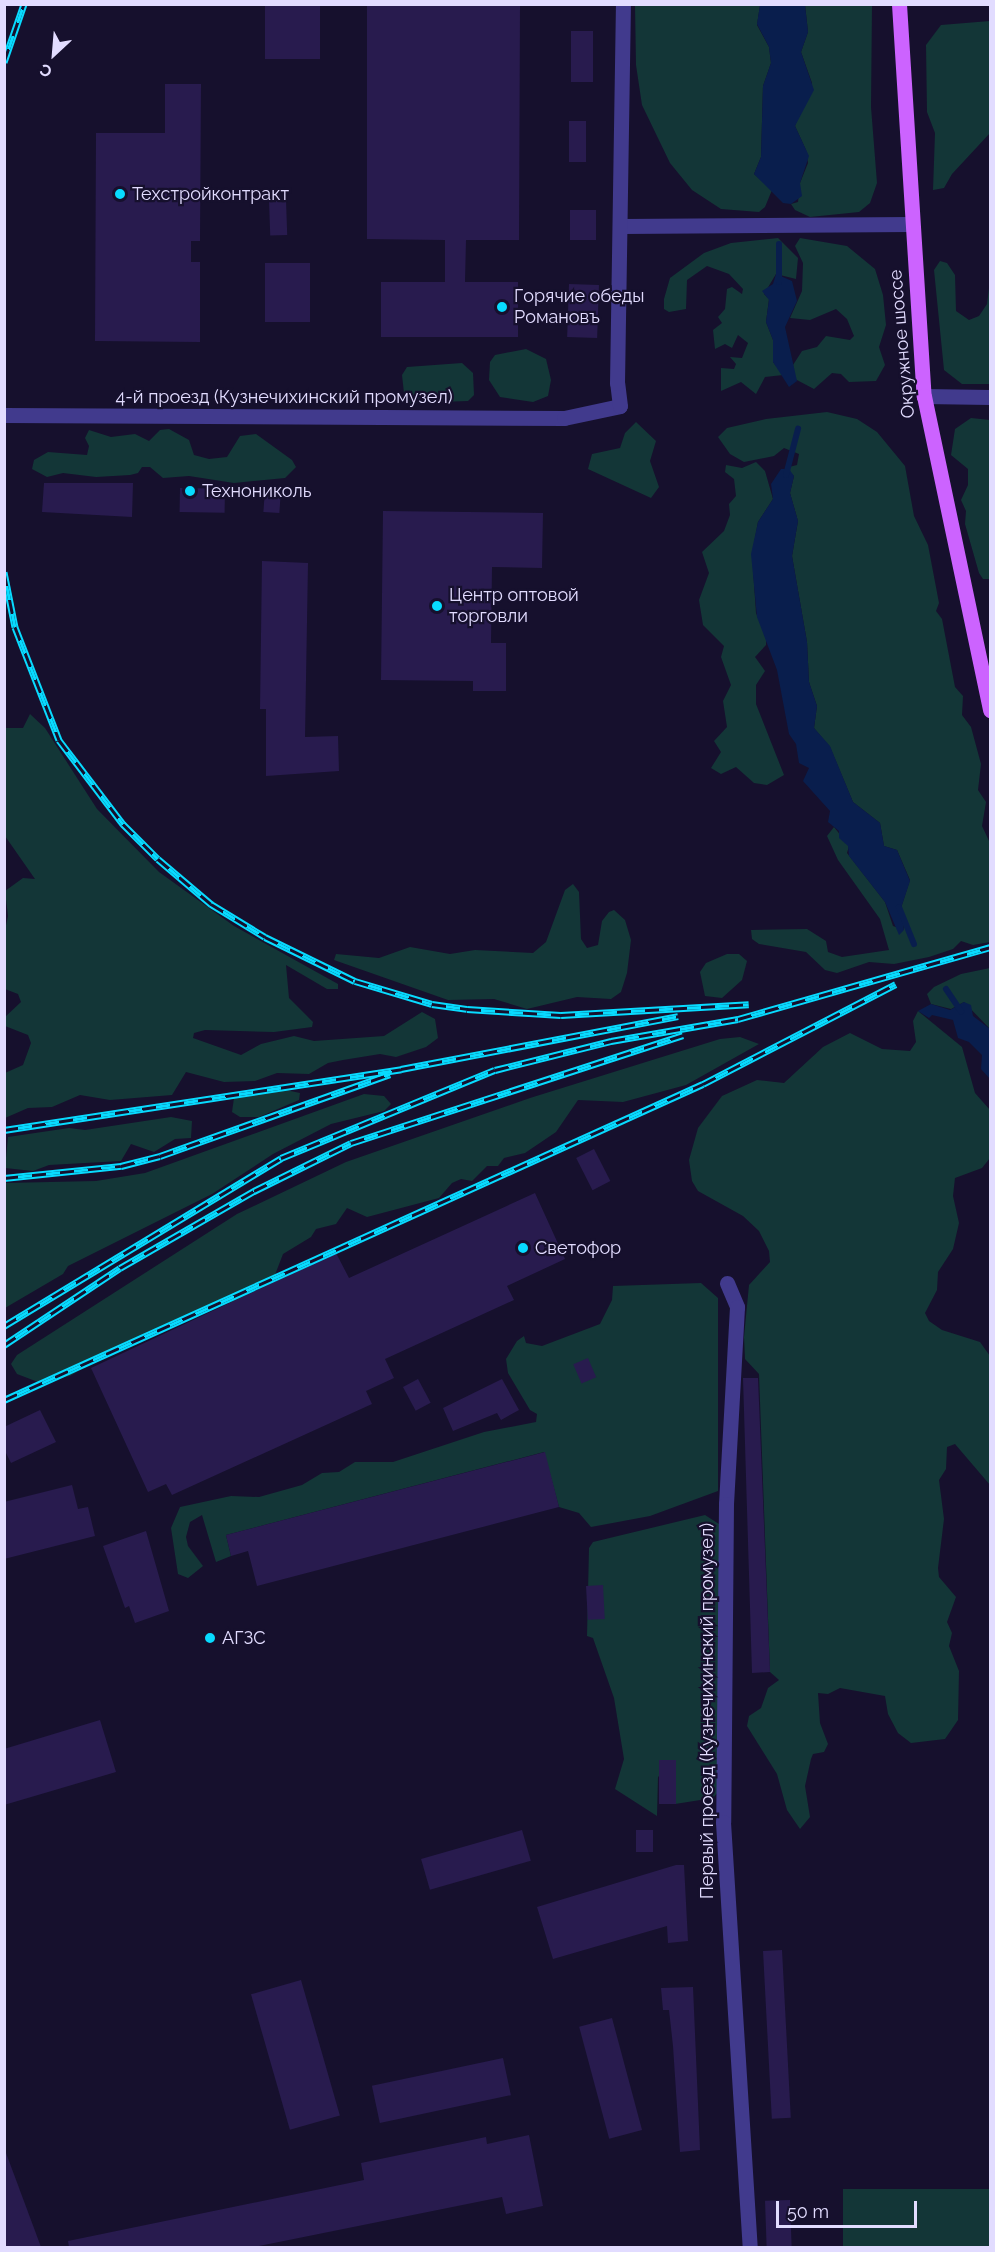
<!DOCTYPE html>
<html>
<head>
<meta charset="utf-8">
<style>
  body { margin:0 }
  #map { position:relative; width:995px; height:2252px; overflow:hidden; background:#16102d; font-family:Raleway,sans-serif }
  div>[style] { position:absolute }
  .green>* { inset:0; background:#133637; transform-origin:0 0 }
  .water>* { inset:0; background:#091e4d }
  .stream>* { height:6px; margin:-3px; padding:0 3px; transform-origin:3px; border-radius:3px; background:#091e4d }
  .building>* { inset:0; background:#281b4e; transform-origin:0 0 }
  .minor>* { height:15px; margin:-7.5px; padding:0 7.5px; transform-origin:7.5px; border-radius:7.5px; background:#413a8d }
  .major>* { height:15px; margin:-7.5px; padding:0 7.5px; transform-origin:7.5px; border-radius:7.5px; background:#cc63ff }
  .rail>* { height:7px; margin-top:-3.5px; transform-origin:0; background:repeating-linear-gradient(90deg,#16102d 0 14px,#08dbff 0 28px); box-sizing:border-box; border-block:2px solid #08dbff }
  .dots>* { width:16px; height:16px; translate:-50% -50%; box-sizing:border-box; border:3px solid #16102d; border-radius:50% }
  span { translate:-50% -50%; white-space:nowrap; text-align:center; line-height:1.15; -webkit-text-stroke:4.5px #16102d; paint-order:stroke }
  .poi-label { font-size:18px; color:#e2dcff }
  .left { translate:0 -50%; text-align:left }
  .street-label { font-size:18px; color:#e2dcff }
  .frame { position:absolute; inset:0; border:6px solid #e2dcff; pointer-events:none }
  .north { position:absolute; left:24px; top:24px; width:60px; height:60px; -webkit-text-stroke:4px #16102d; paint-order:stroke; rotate:206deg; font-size:16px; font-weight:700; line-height:24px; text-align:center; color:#e2dcff }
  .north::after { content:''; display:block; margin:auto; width:21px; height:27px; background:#e2dcff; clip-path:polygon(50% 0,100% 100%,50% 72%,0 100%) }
  .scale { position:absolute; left:776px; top:2201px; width:141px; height:27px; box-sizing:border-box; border:3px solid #e2dcff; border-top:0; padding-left:8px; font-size:18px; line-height:21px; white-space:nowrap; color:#e2dcff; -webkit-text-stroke:4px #16102d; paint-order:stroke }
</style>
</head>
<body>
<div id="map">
  <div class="green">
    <i style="clip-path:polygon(635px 5px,760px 5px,757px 25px,769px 47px,771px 63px,763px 86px,761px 157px,754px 174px,772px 190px,765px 207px,759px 212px,721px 209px,692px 190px,670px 163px,642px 105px,636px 65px)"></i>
    <i style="clip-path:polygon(805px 5px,872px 5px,871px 107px,877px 183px,870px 203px,859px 212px,810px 217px,795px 210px,791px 204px,798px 202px,800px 183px,808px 163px,806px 150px,795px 126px,812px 83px,801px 52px,808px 32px)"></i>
    <i style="clip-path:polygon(990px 21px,990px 133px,952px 174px,944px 188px,933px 190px,935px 133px,927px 112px,926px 45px,941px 25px)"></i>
    <i style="clip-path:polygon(778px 238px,798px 258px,796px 279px,776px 274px,764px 294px,769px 299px,766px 322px,773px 340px,773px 362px,783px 375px,765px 377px,756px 394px,741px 382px,721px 391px,721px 368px,734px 369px,736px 364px,730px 357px,742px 358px,748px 343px,738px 335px,732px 348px,725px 344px,715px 349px,713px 330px,722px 323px,718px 317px,725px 309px,727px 289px,732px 287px,742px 294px,743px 289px,729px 274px,707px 266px,687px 280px,686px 309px,669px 312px,664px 309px,664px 299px,670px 278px,704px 253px,731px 243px)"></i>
    <i style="clip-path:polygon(800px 238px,847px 246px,875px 269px,883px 295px,886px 325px,879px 347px,885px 365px,876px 381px,849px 382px,841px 374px,832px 373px,814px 389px,795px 379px,793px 365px,802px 351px,817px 347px,826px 336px,850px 340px,854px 336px,847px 319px,836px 309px,810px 320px,790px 318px,802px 291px,803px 263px,795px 246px)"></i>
    <i style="clip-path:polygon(940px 261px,947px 263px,955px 275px,956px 311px,969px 320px,979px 316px,987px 304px,990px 280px,990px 384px,962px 384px,944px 370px,934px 270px)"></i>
    <i style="clip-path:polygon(526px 349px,546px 359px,551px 380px,548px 396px,533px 402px,500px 397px,489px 380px,490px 362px,495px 355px)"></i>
    <i style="clip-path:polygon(462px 363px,473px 373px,474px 395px,468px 401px,410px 403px,404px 393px,402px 375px,407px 367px)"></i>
    <i style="clip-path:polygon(827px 412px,857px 419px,877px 432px,905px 466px,914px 516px,928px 545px,939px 603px,936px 611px,942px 619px,955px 687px,963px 696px,962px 715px,971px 727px,981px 764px,978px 790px,986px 802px,982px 826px,990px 843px,990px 942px,973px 945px,961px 941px,953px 949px,929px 957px,894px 964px,869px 962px,837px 973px,825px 970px,806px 952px,759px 944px,752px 939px,751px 930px,807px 929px,826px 941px,828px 952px,842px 957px,889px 950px,880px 919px,838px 860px,827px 836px,834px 827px,849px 846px,847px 853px,885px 902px,893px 926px,904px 930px,901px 908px,910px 880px,897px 850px,884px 846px,880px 823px,853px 802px,830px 747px,814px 728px,817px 706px,809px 682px,807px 642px,792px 556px,798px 521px,790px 493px,794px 476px,785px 468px,797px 465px,799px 454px,784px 448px,774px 456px,744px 462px,730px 454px,718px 437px,727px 428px,766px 419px)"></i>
    <i style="clip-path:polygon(971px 418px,990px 420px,990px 579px,983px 579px,979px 573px,965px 524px,966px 511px,961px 500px,968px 485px,968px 469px,951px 455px,955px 429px)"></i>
    <i style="clip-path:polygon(636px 422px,656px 441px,650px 461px,659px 487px,651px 498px,588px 469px,592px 454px,620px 448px,625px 433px)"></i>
    <i style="clip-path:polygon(169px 429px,189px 440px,194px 455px,209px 459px,227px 457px,240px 436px,256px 434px,292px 460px,296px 467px,285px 478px,234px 483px,189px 476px,163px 478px,150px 467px,142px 467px,138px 473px,130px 475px,96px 477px,63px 473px,47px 477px,32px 469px,34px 460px,48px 452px,87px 455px,89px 446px,85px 438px,89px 430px,111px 437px,135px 434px,149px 441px,160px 430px)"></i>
    <i style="clip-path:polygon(756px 462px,765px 471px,773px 499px,758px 522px,752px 554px,756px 613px,766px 638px,766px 645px,755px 657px,765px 671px,756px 685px,756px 704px,784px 775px,767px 785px,754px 783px,736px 767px,721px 774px,711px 768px,721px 752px,714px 741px,727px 727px,723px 701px,731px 685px,721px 657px,724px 646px,703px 625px,699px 600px,709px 573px,702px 552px,724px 531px,730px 515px,729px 504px,736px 496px,734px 479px,725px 472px,726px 465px,742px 468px)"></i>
    <i style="clip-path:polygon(30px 714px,45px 728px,97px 809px,159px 872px,234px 926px,338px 984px,338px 989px,327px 989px,286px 965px,289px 998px,313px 1022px,312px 1027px,274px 1032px,205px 1030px,194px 1033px,193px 1038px,241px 1055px,261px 1044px,294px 1036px,314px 1041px,384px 1036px,422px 1012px,435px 1019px,438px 1038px,426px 1047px,396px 1057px,380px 1054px,343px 1060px,328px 1063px,309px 1074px,277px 1073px,255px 1081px,224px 1082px,186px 1072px,172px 1095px,110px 1100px,80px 1095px,52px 1107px,28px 1108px,5px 1118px,5px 1073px,23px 1065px,31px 1043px,28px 1035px,5px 1026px,5px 1017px,21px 1002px,18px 994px,5px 989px,5px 930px,8px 916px,5px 891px,23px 878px,35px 879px,5px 836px,5px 728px,23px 728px)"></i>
    <i style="clip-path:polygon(573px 884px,579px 892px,581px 939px,587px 948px,598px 945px,602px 921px,609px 912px,614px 910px,625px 920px,631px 940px,627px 973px,621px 992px,611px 999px,577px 997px,527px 1009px,494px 999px,448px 1000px,334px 960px,336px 954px,379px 958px,410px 947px,450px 954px,475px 950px,533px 953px,546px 942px,565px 890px)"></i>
    <i style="clip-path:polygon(727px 954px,739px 954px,747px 961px,742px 980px,722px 998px,705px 996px,700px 972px,706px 963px)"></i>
    <i style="clip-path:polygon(990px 968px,990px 1029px,964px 1002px,951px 1009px,931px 1004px,927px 994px,934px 987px,961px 974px)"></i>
    <i style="clip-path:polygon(918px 1011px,962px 1047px,975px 1093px,990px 1110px,990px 1158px,982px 1168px,955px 1178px,953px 1196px,959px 1223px,953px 1249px,938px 1272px,937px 1290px,925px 1313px,929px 1321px,942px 1330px,980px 1342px,990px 1356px,990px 1485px,955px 1444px,947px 1447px,946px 1469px,939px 1480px,944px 1519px,938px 1568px,939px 1577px,956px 1597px,947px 1622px,952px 1633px,949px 1646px,959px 1671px,958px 1720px,945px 1739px,911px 1743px,898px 1733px,888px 1714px,885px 1696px,840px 1688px,828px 1694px,818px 1693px,820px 1723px,828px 1744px,824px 1752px,813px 1754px,811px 1759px,805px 1786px,810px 1817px,800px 1829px,787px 1810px,777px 1774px,747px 1726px,749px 1716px,761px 1708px,768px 1688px,779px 1680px,770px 1672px,759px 1374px,745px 1359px,744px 1337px,749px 1285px,770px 1262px,769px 1251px,759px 1231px,743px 1216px,698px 1191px,692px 1181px,689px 1160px,698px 1128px,722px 1096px,757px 1080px,784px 1083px,823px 1047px,850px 1033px,882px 1049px,910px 1051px,916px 1042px,913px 1021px)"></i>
    <i style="clip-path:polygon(740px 1037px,759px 1044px,686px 1085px,623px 1102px,578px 1100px,556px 1132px,525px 1153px,504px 1158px,498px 1166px,487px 1166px,472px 1181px,461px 1179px,452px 1183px,439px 1198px,367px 1217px,347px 1208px,336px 1224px,316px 1229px,311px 1237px,283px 1254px,273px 1280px,237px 1301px,202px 1309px,123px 1344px,70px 1376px,38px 1382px,17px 1374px,11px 1364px,17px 1355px,237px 1214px,346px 1162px,530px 1098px,720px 1039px)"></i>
    <i style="clip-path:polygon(286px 1090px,300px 1093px,299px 1100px,259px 1117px,240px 1117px,232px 1112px,234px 1098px)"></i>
    <i style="clip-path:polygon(364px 1094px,384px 1096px,391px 1104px,384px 1111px,331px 1124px,273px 1154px,212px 1194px,68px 1266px,63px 1274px,5px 1308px,5px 1183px,96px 1181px,145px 1173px)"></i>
    <i style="clip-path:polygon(171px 1117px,192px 1121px,191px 1138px,175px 1139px,154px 1152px,131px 1144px,121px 1161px,49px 1165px,33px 1171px,5px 1168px,8px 1137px,69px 1128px,85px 1130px)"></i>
    <i style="clip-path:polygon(701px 1283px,718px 1298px,718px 1491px,650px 1516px,591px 1527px,579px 1513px,559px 1507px,544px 1452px,226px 1535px,231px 1556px,216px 1562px,202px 1515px,190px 1522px,186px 1537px,188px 1546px,203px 1566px,188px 1578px,178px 1574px,171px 1528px,180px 1507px,231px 1496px,259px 1497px,302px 1485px,322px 1473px,339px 1472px,355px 1462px,393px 1462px,484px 1432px,536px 1422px,537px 1414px,530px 1410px,508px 1373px,506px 1359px,517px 1341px,524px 1336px,526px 1343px,542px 1346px,600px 1324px,612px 1300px,613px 1286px)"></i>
    <i style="clip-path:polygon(705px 1515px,719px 1524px,719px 1791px,713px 1798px,675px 1804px,676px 1761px,658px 1777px,657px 1816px,615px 1789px,624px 1759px,614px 1698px,593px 1638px,587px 1636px,589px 1548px,593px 1542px)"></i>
    <i style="left:990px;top:2189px;width:58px;height:147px;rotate:90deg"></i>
  </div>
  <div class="water">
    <i style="clip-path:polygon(760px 5px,805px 5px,808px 32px,801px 52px,814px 90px,795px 126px,809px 156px,800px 183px,802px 196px,791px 204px,783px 203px,754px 174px,761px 157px,763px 86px,771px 63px,769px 47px,757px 24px)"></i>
    <i style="clip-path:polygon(776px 274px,792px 281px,797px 301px,785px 327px,797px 381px,789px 387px,773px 362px,773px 340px,766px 322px,769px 300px,762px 291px,773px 284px)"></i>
    <i style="clip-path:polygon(781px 469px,789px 469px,794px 476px,790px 493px,798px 521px,792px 556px,807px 642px,809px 682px,817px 706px,814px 728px,830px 746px,853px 802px,880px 823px,884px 846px,897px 850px,910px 881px,901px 908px,904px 930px,899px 935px,885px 902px,849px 856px,848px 846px,839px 838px,839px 831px,828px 822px,830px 811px,803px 781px,809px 768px,799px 763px,796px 744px,789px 734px,777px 670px,757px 617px,751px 554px,758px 522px,773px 499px,771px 484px)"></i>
    <i style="clip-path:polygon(964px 1002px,971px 1005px,973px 1016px,990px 1029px,990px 1079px,981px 1069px,982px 1055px,969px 1042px,958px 1038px,953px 1020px,932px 1015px,929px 1018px,918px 1011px,931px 1004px,950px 1010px)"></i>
  </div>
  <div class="stream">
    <i style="left:779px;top:244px;width:38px;rotate:90deg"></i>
    <i style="left:786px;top:475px;width:48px;rotate:-75.4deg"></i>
    <i style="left:899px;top:907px;width:40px;rotate:68deg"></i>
    <i style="left:946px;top:989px;width:27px;rotate:56deg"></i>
  </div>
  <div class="building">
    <i style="left:265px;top:4px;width:55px;height:55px"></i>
    <i style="clip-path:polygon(367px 4px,520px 4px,519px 240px,466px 240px,465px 282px,518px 282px,518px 337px,381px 337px,381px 282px,445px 282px,445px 240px,367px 239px)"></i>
    <i style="left:571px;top:31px;width:22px;height:51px"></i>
    <i style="clip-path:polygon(165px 84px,201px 84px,200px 241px,191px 241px,191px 262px,200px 262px,200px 342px,95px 341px,96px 133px,165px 133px)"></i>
    <i style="left:569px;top:121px;width:17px;height:41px"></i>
    <i style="left:286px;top:200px;width:35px;height:17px;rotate:88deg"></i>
    <i style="left:570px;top:210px;width:26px;height:30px"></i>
    <i style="left:265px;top:263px;width:45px;height:59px"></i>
    <i style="left:569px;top:284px;width:30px;height:53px;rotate:2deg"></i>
    <i style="clip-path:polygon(44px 483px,133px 483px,132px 517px,42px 512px)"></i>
    <i style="left:180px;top:488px;width:45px;height:24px;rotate:1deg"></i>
    <i style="left:265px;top:489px;width:16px;height:23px;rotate:4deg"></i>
    <i style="clip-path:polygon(383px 511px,543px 513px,542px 568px,492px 567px,491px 643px,506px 643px,506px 691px,473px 691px,473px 681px,381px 680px)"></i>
    <i style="clip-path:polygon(262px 561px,308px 563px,305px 737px,338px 736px,339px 771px,266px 776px,266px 709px,260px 709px)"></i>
    <i style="left:594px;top:1149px;width:36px;height:20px;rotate:63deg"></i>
    <i style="clip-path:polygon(535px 1193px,565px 1259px,507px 1286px,514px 1300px,385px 1359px,394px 1378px,366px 1391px,372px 1404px,172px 1495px,166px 1484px,148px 1492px,91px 1368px,336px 1253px,349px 1278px)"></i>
    <i style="left:588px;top:1358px;width:21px;height:16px;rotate:67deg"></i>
    <i style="clip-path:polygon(743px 1378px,758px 1378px,770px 1672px,752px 1673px)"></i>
    <i style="left:418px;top:1379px;width:27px;height:17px;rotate:62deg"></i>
    <i style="clip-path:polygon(502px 1379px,519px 1410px,501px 1420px,497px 1413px,453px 1431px,443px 1408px)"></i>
    <i style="clip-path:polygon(40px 1410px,56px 1442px,11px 1463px,4px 1449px,4px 1427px)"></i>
    <i style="clip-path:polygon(545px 1452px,559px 1507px,257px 1586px,248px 1551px,231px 1556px,226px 1535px)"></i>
    <i style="clip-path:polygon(72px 1485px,78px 1509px,88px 1507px,95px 1536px,4px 1559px,4px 1502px)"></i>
    <i style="clip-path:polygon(146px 1531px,169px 1611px,135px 1623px,129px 1606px,125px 1608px,103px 1546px)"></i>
    <i style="left:603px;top:1585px;width:34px;height:17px;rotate:87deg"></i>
    <i style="clip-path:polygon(100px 1720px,116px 1772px,4px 1805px,4px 1749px)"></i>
    <i style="left:659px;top:1760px;width:17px;height:44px"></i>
    <i style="left:522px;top:1830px;width:32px;height:105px;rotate:74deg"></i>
    <i style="left:636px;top:1830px;width:17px;height:22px"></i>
    <i style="clip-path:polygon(676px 1865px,684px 1865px,688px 1941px,668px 1943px,667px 1926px,553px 1959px,537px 1907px)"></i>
    <i style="left:782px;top:1950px;width:168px;height:19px;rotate:87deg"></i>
    <i style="left:301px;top:1980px;width:141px;height:52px;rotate:74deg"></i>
    <i style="clip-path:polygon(693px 1987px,700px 2150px,680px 2152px,673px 2046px,669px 2010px,663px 2010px,661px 1988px)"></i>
    <i style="left:612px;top:2018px;width:116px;height:34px;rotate:75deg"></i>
    <i style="left:503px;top:2058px;width:38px;height:134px;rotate:78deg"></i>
    <i style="clip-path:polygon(529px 2135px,543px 2206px,506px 2214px,502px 2197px,254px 2247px,69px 2247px,68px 2241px,364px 2180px,361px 2163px,486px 2137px,487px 2144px)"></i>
    <i style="clip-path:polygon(4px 2153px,6px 2153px,41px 2247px,4px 2247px)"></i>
    <i style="left:790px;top:2200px;width:47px;height:25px;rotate:88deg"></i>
  </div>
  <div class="minor">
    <i style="left:622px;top:226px;width:289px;rotate:-0.4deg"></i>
    <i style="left:924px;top:396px;width:66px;rotate:0.9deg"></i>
    <i style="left:4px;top:415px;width:560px;rotate:0.31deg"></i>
    <i style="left:564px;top:418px;width:57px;rotate:-12.1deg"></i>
    <i style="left:620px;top:406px;width:23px;rotate:-97deg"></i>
    <i style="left:617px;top:383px;width:379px;rotate:-89.1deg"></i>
    <i style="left:727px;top:1283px;width:26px;rotate:67deg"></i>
    <i style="left:737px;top:1307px;width:197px;rotate:93.2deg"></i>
    <i style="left:726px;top:1504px;width:318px;rotate:90.5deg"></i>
    <i style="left:723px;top:1822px;width:427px;rotate:86.4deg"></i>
  </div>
  <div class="major">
    <i style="left:899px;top:4px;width:393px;rotate:86.4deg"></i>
    <i style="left:924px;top:396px;width:321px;rotate:78.1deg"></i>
  </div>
  <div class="rail">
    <i style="left:4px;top:62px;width:61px;rotate:-71deg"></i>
    <i style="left:4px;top:572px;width:56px;rotate:78.7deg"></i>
    <i style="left:15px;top:627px;width:121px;rotate:68.7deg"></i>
    <i style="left:59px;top:740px;width:106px;rotate:52.7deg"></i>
    <i style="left:123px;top:824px;width:49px;rotate:45deg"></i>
    <i style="left:158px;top:859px;width:70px;rotate:40.3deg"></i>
    <i style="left:211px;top:904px;width:63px;rotate:31.4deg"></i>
    <i style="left:265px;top:937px;width:100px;rotate:26.1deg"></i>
    <i style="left:355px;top:981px;width:80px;rotate:16.6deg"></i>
    <i style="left:432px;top:1004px;width:35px;rotate:8deg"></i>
    <i style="left:467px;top:1009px;width:94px;rotate:3.7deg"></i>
    <i style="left:561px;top:1015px;width:188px;rotate:-3.3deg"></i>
    <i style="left:4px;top:1130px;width:402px;rotate:-8.7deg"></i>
    <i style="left:401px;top:1069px;width:282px;rotate:-10.8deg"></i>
    <i style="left:4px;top:1178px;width:118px;rotate:-5.9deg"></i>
    <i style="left:121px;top:1166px;width:40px;rotate:-14.4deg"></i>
    <i style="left:160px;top:1156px;width:244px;rotate:-19.6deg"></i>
    <i style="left:4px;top:1326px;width:324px;rotate:-31.2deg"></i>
    <i style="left:281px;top:1158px;width:231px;rotate:-22.4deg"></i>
    <i style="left:495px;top:1070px;width:120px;rotate:-14deg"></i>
    <i style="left:611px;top:1041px;width:129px;rotate:-9.8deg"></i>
    <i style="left:738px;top:1019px;width:262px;rotate:-15.9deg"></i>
    <i style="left:4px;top:1345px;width:139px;rotate:-33.6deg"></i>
    <i style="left:120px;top:1268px;width:155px;rotate:-29.9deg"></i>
    <i style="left:254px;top:1191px;width:108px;rotate:-26.3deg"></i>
    <i style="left:351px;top:1143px;width:349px;rotate:-18deg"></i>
    <i style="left:4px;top:1400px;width:767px;rotate:-24.33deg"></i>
    <i style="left:703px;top:1084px;width:217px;rotate:-27.4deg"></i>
  </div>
  <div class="dots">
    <i style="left:120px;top:194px;background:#08dbff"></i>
    <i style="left:502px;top:307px;background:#08dbff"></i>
    <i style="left:190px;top:491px;background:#08dbff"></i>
    <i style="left:437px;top:606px;background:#08dbff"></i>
    <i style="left:523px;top:1248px;background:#08dbff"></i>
    <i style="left:210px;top:1638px;background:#08dbff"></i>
  </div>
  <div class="poi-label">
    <span class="left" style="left:132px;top:194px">Техстройконтракт</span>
    <span class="left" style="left:514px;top:307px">Горячие обеды<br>Романовъ</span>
    <span class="left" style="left:202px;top:491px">Технониколь</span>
    <span class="left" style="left:449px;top:606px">Центр оптовой<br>торговли</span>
    <span class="left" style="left:535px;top:1248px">Светофор</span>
    <span class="left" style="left:222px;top:1638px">АГЗС</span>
  </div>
  <div class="street-label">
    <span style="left:902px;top:344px;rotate:-95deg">Окружное шоссе</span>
    <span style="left:284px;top:397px">4-й проезд (Кузнечихинский промузел)</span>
    <span style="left:707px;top:1711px;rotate:-90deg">Первый проезд (Кузнечихинский промузел)</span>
  </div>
  <div class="frame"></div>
  <div class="north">С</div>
  <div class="scale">50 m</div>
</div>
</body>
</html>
